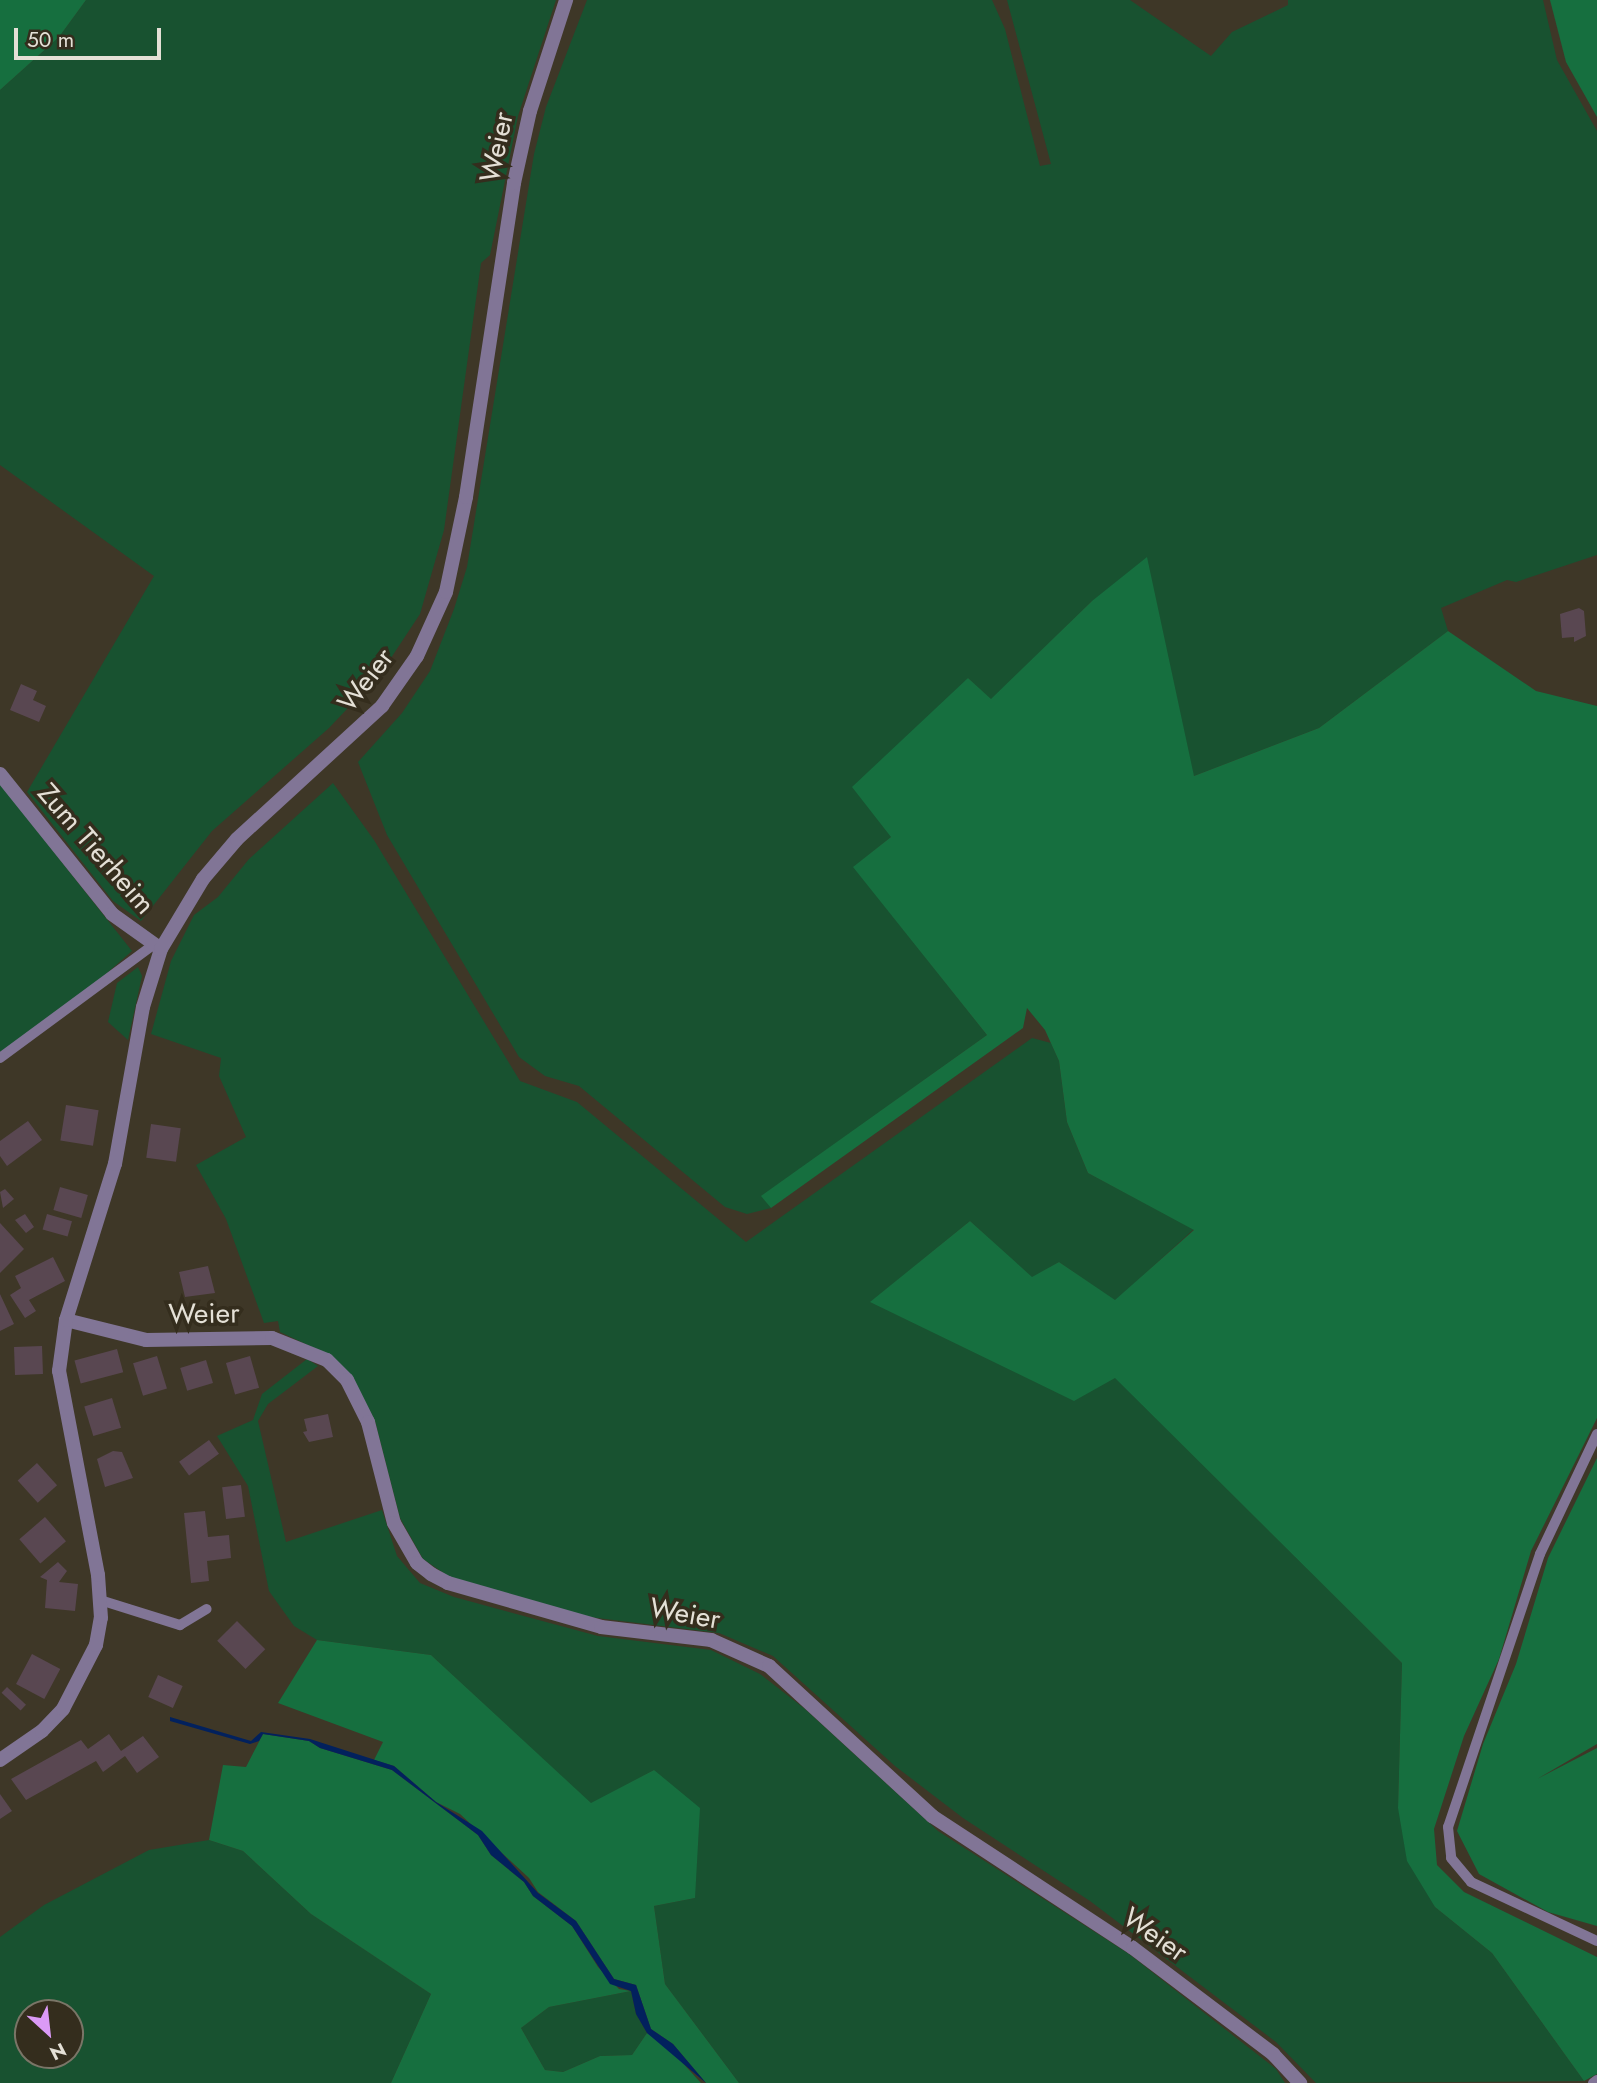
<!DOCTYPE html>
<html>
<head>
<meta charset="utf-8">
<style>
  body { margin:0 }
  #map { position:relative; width:1597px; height:2083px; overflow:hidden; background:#3e3727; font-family:Jost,sans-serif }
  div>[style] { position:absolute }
  .green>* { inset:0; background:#185230 }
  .forest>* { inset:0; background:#166f3f }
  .water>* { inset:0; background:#02215d }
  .building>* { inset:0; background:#594751; transform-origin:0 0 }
  .lane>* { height:10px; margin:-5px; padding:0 5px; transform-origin:5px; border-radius:5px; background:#817596 }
  .street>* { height:14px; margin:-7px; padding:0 7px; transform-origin:7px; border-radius:7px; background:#817596 }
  span { translate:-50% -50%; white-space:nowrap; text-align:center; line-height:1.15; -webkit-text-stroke:7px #342d1d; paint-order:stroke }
  .street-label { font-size:28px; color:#e4e0d6 }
  .north { position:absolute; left:14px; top:1999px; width:70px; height:70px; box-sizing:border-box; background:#342d1d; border:2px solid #7a7567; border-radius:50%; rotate:153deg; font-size:19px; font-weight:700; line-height:28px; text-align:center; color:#e4e0d6 }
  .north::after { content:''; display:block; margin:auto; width:24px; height:32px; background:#db9af6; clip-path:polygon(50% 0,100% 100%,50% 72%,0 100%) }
  .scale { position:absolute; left:14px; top:28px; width:147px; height:32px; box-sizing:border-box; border:4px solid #e4e0d6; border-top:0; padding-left:9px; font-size:21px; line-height:24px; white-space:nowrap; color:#e4e0d6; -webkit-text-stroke:5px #342d1d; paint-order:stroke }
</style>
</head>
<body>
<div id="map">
  <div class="green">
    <i style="clip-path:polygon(86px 0,556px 0,518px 116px,490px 255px,481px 263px,444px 530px,420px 614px,381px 673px,329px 728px,212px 831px,141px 921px,113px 901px,27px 792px,154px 576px,0 465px,0 90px,59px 37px)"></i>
    <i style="clip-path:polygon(587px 0,992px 0,1005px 29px,1040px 166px,1051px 164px,1007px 0,1130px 0,1211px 56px,1232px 32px,1288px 5px,1288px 0,1543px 0,1557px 60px,1597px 131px,1597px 555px,1516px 582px,1507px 580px,1441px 608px,1448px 631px,1319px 728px,1194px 776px,1092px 601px,991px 700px,968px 678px,891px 837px,854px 867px,987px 1035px,762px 1196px,771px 1208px,747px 1214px,725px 1207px,579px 1086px,545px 1076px,519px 1057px,387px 835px,358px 762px,402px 713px,430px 671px,454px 609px,467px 567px,534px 154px,546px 107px)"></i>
    <i style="clip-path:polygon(333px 783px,374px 840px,520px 1081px,577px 1102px,746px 1242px,1032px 1038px,1051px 1043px,1059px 1061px,1067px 1122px,1088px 1173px,1194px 1229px,1115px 1301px,1059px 1262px,1032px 1278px,970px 1221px,871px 1302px,1115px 1377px,1402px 1663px,1398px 1808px,1435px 1907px,1492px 1953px,1584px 2081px,1316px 2083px,1276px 2042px,1090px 1901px,963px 1818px,895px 1766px,773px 1656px,719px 1633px,581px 1616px,451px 1578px,423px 1559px,400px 1518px,375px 1421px,352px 1376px,331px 1356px,280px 1332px,278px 1321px,264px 1323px,226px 1219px,196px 1165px,246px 1137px,219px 1076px,221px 1058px,151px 1034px,171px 961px,194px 915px,218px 897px,249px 859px)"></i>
    <i style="clip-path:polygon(0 784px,132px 951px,72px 1004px,0 1052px)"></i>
    <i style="clip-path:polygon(138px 967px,142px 976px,128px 1040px,108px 1022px,117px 983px)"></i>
    <i style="clip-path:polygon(307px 1359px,318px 1366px,268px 1404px,258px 1421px,286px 1542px,382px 1510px,397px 1556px,420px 1583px,454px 1597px,598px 1636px,711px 1650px,760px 1674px,805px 1709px,938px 1831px,1129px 1954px,1276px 2069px,1285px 2083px,739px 2083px,665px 1984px,654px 1906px,695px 1898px,654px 1770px,591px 1804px,431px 1655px,317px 1640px,294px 1626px,269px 1591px,248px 1486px,217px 1436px,253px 1420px,262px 1394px)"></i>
    <i style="clip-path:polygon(evenodd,209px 1840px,243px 1851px,311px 1914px,431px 1994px,391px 2083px,0 2083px,0 1937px,44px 1905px,149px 1850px,209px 1840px,28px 2013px,70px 2013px,70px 2055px,28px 2055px,28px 2013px)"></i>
    <i style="clip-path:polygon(631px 1991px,636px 2014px,647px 2033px,632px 2055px,600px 2056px,563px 2072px,545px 2070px,521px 2028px,549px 2007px)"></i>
  </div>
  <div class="forest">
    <i style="clip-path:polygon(0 0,86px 0,59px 37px,0 90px)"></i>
    <i style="clip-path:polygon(1550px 0,1597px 0,1597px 117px,1566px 62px)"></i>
    <i style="clip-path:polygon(1147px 557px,1194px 776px,1319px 728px,1448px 631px,1536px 691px,1597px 706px,1597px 1418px,1531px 1551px,1499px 1659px,1464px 1736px,1434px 1829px,1437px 1865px,1464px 1892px,1597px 1957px,1597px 2074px,1584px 2081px,1492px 1953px,1435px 1907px,1407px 1861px,1398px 1808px,1402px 1663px,1115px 1378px,1074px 1401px,870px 1302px,970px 1221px,1032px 1277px,1059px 1262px,1115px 1300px,1194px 1230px,1088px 1173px,1067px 1122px,1059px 1061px,1045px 1030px,1027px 1008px,1023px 1028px,771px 1208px,761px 1196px,987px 1035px,853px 867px,891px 837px,852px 787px,968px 678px,991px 699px,1092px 601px)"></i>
    <i style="clip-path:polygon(1597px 1458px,1597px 1744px,1537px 1779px,1597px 1748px,1597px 1926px,1548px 1912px,1479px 1874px,1457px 1831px,1483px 1744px,1516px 1664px,1548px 1558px)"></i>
    <i style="clip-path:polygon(317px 1640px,431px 1655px,591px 1803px,654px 1770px,700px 1808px,695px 1898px,654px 1906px,665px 1984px,739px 2083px,706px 2083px,673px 2044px,651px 2029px,636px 1985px,614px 1979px,576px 1921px,538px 1892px,529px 1878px,460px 1814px,436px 1802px,394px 1766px,374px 1760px,383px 1742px,278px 1703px)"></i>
    <i style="clip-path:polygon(263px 1734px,309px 1741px,320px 1748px,392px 1770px,478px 1835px,491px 1855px,524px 1882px,533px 1896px,572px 1926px,598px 1967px,619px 1989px,631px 1991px,549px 2007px,521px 2028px,545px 2070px,563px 2072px,600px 2056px,632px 2055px,647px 2033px,669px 2048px,701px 2083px,391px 2083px,431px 1994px,311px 1914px,243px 1851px,209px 1840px,223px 1765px,246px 1767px)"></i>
  </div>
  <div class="water">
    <i style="clip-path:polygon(170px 1717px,251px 1741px,261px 1732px,310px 1739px,394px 1766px,436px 1802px,482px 1831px,538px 1893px,576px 1921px,614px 1979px,636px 1985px,651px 2029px,673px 2044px,706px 2083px,647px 2033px,636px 2014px,631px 1991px,610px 1984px,572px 1926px,533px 1896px,524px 1882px,491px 1855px,478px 1835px,392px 1770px,320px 1748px,309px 1741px,263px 1734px,259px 1741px,250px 1744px,170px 1721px)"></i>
  </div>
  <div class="building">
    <i style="clip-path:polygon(1579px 608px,1584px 611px,1586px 636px,1574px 642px,1574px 637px,1562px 638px,1560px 614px)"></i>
    <i style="clip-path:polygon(21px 684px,37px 691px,33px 700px,46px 706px,39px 722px,10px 710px)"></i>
    <i style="left:66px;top:1105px;width:33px;height:36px;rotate:9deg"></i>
    <i style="clip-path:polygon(28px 1121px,42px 1140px,7px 1166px,0 1156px,0 1141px)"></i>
    <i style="left:151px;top:1124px;width:30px;height:34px;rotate:8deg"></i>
    <i style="left:60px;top:1187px;width:29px;height:24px;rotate:16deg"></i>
    <i style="clip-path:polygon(5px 1189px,14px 1199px,3px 1208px,0 1192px)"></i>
    <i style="clip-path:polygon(25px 1214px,34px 1227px,26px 1233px,15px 1220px)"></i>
    <i style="left:47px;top:1214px;width:26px;height:16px;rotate:16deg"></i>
    <i style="clip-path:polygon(0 1223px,24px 1249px,0 1273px)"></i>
    <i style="clip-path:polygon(53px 1257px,65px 1281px,29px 1300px,36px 1311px,25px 1318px,10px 1295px,21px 1288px,15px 1276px)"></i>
    <i style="clip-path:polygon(208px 1266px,215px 1293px,185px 1297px,179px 1272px)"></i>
    <i style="clip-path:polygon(0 1294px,14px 1324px,0 1331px)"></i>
    <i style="left:42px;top:1346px;width:28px;height:28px;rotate:88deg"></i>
    <i style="left:117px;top:1349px;width:24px;height:44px;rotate:75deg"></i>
    <i style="left:157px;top:1356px;width:34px;height:25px;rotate:73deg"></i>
    <i style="left:250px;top:1356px;width:33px;height:25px;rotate:74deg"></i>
    <i style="left:206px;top:1360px;width:24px;height:27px;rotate:73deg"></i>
    <i style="left:112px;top:1398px;width:31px;height:29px;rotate:73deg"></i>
    <i style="clip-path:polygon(328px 1414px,333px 1437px,309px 1442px,303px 1432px,307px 1431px,304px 1419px)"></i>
    <i style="left:209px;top:1440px;width:17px;height:37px;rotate:54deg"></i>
    <i style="clip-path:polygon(113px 1451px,122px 1452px,133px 1478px,105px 1487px,97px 1459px)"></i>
    <i style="left:37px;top:1463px;width:30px;height:26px;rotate:48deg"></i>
    <i style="left:241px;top:1485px;width:32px;height:19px;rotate:83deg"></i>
    <i style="clip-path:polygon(205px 1511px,208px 1537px,229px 1535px,231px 1558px,207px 1561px,209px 1581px,191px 1583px,184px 1513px)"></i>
    <i style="left:45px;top:1517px;width:32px;height:34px;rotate:49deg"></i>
    <i style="clip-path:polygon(58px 1562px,67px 1571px,59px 1582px,78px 1584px,75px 1611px,45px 1608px,47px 1580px,40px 1577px)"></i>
    <i style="left:237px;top:1621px;width:40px;height:28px;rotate:45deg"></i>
    <i style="left:32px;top:1654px;width:32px;height:34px;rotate:28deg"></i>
    <i style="left:158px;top:1675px;width:27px;height:24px;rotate:24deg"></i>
    <i style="left:7px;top:1687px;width:26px;height:8px;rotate:43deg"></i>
    <i style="clip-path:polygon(109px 1734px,121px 1751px,143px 1736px,159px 1757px,137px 1773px,125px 1756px,103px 1772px,96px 1761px,26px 1800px,11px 1779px,81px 1740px,88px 1749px)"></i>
    <i style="clip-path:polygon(0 1794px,12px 1811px,0 1819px)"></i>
  </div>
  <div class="lane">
    <i style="left:0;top:1058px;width:189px;rotate:-36.4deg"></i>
    <i style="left:1597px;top:1434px;width:133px;rotate:115.4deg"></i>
    <i style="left:1540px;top:1554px;width:288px;rotate:108.6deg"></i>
    <i style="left:1448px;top:1827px;width:31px;rotate:84deg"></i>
    <i style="left:1451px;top:1858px;width:31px;rotate:50deg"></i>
    <i style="left:1471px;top:1882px;width:139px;rotate:25.1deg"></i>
    <i style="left:100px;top:1600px;width:84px;rotate:17.4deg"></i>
    <i style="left:180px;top:1625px;width:31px;rotate:-31deg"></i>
    <i style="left:1593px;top:2083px;width:5px;rotate:-37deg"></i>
  </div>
  <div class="street">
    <i style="left:0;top:774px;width:179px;rotate:51.3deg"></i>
    <i style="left:112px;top:914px;width:60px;rotate:35.5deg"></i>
    <i style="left:66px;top:1320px;width:82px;rotate:14deg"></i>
    <i style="left:146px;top:1340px;width:126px;rotate:-0.9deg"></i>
    <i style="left:272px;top:1338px;width:59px;rotate:21.8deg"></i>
    <i style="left:327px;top:1360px;width:28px;rotate:45deg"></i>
    <i style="left:347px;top:1380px;width:47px;rotate:63.4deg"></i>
    <i style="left:368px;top:1422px;width:104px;rotate:75.6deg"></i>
    <i style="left:394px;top:1523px;width:46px;rotate:60.1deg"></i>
    <i style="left:417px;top:1563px;width:18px;rotate:38deg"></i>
    <i style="left:431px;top:1574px;width:19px;rotate:28deg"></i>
    <i style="left:448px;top:1583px;width:159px;rotate:16deg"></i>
    <i style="left:601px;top:1627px;width:111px;rotate:6.7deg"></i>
    <i style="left:711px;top:1640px;width:64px;rotate:24.1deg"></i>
    <i style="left:769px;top:1666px;width:222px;rotate:42.6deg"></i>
    <i style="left:932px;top:1816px;width:240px;rotate:33.3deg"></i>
    <i style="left:1133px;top:1948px;width:176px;rotate:37.1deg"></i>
    <i style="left:1273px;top:2054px;width:40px;rotate:47deg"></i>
    <i style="left:0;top:1760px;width:51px;rotate:-34.6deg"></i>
    <i style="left:42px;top:1731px;width:30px;rotate:-46deg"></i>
    <i style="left:63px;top:1709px;width:72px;rotate:-62.7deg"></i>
    <i style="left:96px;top:1645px;width:27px;rotate:-80deg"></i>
    <i style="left:101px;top:1618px;width:43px;rotate:-94deg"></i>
    <i style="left:98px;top:1575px;width:208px;rotate:-100.8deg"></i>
    <i style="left:59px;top:1371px;width:51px;rotate:-82.2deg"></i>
    <i style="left:66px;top:1320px;width:164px;rotate:-72.6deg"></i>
    <i style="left:115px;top:1164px;width:159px;rotate:-79.9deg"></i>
    <i style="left:143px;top:1007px;width:61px;rotate:-72.8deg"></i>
    <i style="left:161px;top:949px;width:82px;rotate:-59deg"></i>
    <i style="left:203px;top:879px;width:52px;rotate:-49.6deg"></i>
    <i style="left:237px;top:839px;width:197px;rotate:-42.5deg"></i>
    <i style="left:382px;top:706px;width:61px;rotate:-55deg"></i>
    <i style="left:417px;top:656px;width:70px;rotate:-65.6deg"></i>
    <i style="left:446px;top:592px;width:97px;rotate:-78.1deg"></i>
    <i style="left:466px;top:497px;width:318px;rotate:-81.3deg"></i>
    <i style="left:514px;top:183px;width:74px;rotate:-77.5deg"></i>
    <i style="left:530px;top:111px;width:117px;rotate:-72deg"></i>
  </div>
  <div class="street-label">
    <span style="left:497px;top:147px;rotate:-78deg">Weier</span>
    <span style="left:366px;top:680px;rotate:-52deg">Weier</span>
    <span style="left:96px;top:849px;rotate:49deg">Zum Tierheim</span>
    <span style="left:204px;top:1314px;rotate:-1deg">Weier</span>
    <span style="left:685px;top:1614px;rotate:10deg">Weier</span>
    <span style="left:1155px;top:1935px;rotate:35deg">Weier</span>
  </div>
  <div class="north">N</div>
  <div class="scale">50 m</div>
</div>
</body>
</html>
